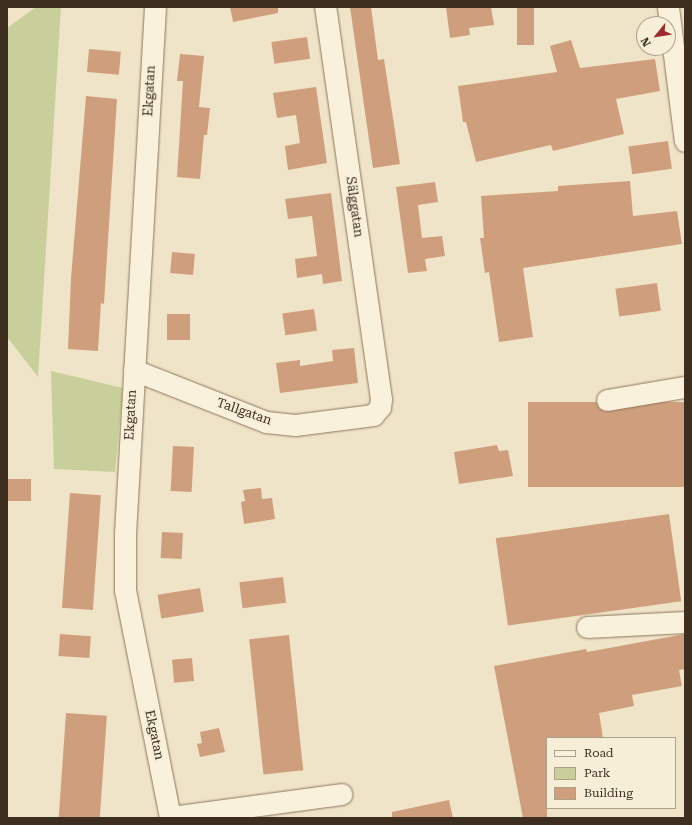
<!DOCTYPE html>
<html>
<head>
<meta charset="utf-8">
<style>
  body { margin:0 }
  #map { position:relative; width:692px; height:825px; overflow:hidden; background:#f0e4c8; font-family:"Roboto Serif",serif }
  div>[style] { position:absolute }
  .green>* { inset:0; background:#c9cf9b }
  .building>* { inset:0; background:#cf9f7d; transform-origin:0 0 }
  .roads { filter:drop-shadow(0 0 1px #8d765c) drop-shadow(0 0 1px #8d765c) }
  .minor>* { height:21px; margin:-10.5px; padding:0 10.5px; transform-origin:10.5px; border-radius:10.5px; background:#faf1dc }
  span { translate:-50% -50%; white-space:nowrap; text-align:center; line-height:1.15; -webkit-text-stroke:4px #f7eed8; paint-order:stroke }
  .street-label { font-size:13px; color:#3d2e20 }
  .frame { position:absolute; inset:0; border:8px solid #3d2e20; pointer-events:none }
  .legend { position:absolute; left:546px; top:737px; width:130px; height:72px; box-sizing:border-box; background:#f7eed8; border:1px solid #ada18e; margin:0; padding:5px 7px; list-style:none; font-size:12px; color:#3d2e20 }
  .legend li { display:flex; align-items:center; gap:8px; height:20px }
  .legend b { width:20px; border:1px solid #ada18e }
  .north { position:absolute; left:636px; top:16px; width:40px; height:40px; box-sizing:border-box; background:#f7eed8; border:1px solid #ada18e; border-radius:50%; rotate:240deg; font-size:11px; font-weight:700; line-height:16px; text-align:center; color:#3d2e20 }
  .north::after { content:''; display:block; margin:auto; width:14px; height:18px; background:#9e2a2b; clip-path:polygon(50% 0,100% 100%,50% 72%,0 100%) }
</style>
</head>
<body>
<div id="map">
  <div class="green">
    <i style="clip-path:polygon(36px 7px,61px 7px,38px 377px,7px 337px,7px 28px)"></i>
    <i style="clip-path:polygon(51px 371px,123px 388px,115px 472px,54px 469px)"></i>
  </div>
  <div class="building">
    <i style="clip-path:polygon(230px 7px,278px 7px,278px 13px,233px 22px)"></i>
    <i style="clip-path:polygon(350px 7px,371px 7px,378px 60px,384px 59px,400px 164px,373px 168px)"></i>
    <i style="clip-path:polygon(446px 7px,491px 7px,494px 25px,469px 28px,470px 35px,450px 38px)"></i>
    <i style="left:517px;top:7px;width:17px;height:38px"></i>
    <i style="left:307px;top:37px;width:22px;height:36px;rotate:82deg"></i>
    <i style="clip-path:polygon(571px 40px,580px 68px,655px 59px,660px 91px,616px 99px,624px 134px,553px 151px,551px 145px,476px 162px,466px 122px,463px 122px,458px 86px,557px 72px,550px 46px)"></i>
    <i style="left:89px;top:49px;width:32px;height:23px;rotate:5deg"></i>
    <i style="clip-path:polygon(180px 54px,204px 56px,199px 107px,210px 108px,207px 135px,204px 135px,200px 179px,177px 177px,183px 81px,177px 81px)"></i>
    <i style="clip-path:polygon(316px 87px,327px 163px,288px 170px,285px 146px,300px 143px,296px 115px,277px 118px,273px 93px)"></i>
    <i style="clip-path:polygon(86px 96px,117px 99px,104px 304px,101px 303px,98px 351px,68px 349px,71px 278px)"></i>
    <i style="left:668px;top:141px;width:28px;height:40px;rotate:82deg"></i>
    <i style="clip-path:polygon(630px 181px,633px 216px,677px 211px,682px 244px,523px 268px,533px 337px,499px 342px,489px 272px,485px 273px,480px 238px,484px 238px,481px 196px,558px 191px,558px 186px)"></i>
    <i style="clip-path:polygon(435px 182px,438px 202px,418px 205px,422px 238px,442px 236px,445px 256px,425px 259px,427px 271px,408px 273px,396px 187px)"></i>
    <i style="clip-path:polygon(331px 193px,342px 281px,323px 284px,322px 274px,297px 278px,295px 259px,317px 256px,312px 216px,288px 219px,285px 199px)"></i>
    <i style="left:172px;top:252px;width:23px;height:21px;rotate:5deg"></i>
    <i style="left:657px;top:283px;width:28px;height:42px;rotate:82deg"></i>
    <i style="left:314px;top:309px;width:22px;height:32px;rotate:82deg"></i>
    <i style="left:167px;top:314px;width:23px;height:26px"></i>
    <i style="clip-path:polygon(354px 348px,358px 383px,280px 393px,276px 363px,300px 360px,300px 366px,333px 361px,332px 350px)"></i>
    <i style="left:685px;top:402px;width:85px;height:157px;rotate:90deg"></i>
    <i style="clip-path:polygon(497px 445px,499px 451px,508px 450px,513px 476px,459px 484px,454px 452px)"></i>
    <i style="left:173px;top:446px;width:21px;height:45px;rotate:3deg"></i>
    <i style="left:7px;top:479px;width:24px;height:22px"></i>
    <i style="clip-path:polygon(261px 488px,262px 499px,272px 498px,275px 519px,244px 524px,241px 502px,245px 501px,243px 490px)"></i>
    <i style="left:70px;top:493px;width:31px;height:115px;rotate:4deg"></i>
    <i style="left:669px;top:514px;width:88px;height:175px;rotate:82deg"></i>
    <i style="left:162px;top:532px;width:21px;height:26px;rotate:3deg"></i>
    <i style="left:283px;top:577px;width:26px;height:44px;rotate:83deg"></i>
    <i style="left:200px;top:588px;width:24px;height:43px;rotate:81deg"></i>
    <i style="left:60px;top:634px;width:31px;height:22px;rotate:4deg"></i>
    <i style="clip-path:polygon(685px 634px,685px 669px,679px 670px,682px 686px,632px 695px,634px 706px,599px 713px,603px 738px,547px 738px,547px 818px,523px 818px,494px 666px,586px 649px,587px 652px)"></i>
    <i style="left:289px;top:635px;width:136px;height:40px;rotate:84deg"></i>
    <i style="left:192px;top:658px;width:23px;height:20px;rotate:85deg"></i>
    <i style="left:66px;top:713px;width:41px;height:105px;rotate:4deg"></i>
    <i style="clip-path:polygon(219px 728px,225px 752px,200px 757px,197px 744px,202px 743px,200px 732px)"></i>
    <i style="clip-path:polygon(449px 800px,453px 818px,392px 818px,392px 812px)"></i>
  </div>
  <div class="roads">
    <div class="minor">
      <i style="left:155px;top:7px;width:528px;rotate:93.26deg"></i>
      <i style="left:125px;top:534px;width:56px;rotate:90deg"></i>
      <i style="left:125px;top:590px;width:232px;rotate:78.8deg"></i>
      <i style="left:668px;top:7px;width:135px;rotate:82.8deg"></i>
      <i style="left:134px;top:370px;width:142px;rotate:21.5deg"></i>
      <i style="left:266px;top:422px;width:29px;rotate:6deg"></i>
      <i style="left:295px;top:425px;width:79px;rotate:-7.3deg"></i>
      <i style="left:373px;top:415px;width:11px;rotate:-49deg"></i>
      <i style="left:380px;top:407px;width:8px;rotate:-83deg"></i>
      <i style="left:381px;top:399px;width:396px;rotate:-98.1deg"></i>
      <i style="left:607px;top:400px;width:79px;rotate:-9.5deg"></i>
      <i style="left:587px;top:627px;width:98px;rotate:-2.9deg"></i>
      <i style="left:171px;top:817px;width:172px;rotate:-7.7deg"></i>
    </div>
  </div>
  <div class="street-label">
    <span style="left:150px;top:91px;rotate:-87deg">Ekgatan</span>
    <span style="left:354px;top:207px;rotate:82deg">Sälggatan</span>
    <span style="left:244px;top:412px;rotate:19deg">Tallgatan</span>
    <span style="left:131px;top:415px;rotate:-87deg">Ekgatan</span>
    <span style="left:154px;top:735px;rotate:78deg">Ekgatan</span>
  </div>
  <div class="frame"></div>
  <ul class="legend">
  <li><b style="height:5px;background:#faf1dc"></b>Road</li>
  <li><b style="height:11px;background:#c9cf9b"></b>Park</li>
  <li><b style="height:11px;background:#cf9f7d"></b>Building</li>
  </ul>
  <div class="north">N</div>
</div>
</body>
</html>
